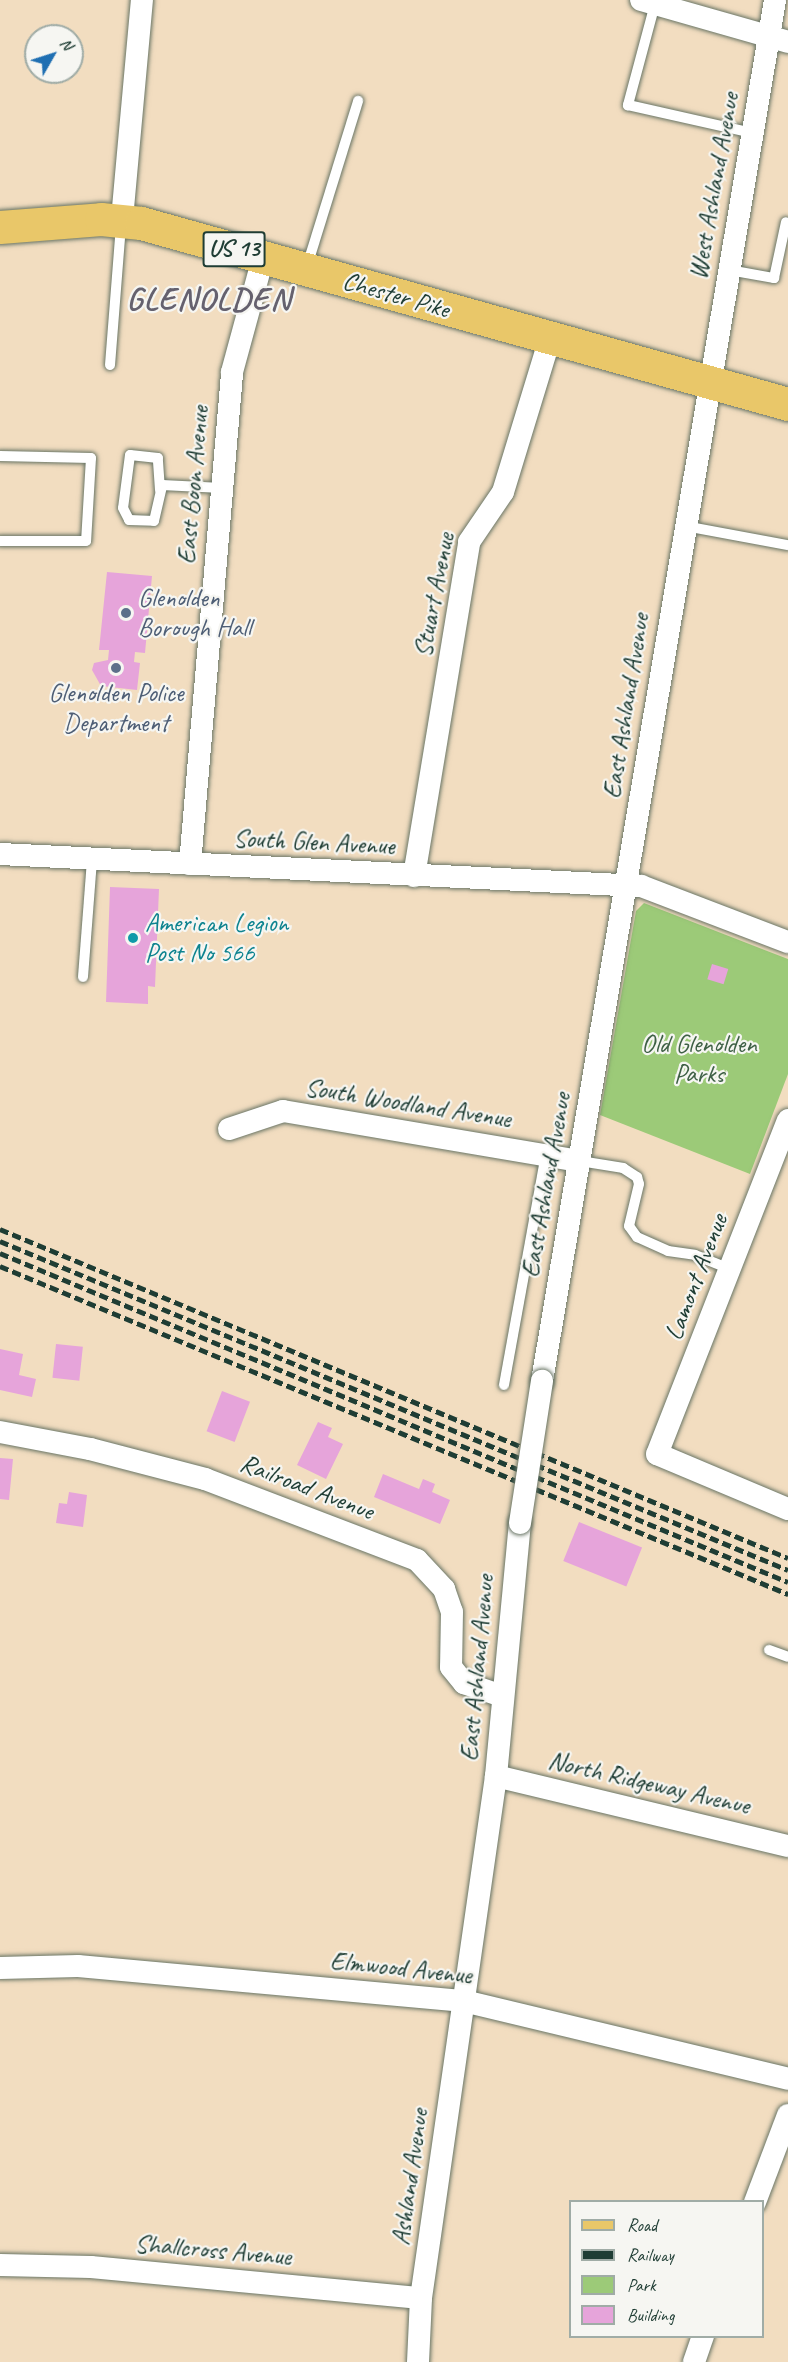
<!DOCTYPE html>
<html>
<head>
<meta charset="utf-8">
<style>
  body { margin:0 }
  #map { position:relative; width:788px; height:2362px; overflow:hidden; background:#f2ddc0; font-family:Caveat,sans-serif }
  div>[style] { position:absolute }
  .green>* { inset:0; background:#9cca78 }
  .building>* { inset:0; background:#e6a4da; transform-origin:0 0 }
  .roads { filter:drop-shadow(0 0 2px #697565) drop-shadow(0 0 2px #697565) }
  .lane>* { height:10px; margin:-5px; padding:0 5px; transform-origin:5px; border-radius:5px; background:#fff }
  .street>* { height:22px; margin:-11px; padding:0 11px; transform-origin:11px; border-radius:11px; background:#fff }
  .primary>* { height:33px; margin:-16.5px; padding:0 16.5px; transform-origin:16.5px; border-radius:16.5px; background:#e9c769 }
  .rail>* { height:4.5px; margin-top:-2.25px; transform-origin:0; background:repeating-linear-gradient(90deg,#1f3d34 0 9px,transparent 0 13.5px) }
  .bridges { filter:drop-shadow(0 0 2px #697565) drop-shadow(0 0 2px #697565) }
  .street-bridge>* { height:22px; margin:-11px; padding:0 11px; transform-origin:11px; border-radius:11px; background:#fff }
  .dots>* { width:16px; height:16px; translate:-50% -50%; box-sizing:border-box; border:3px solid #f6f6f2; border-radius:50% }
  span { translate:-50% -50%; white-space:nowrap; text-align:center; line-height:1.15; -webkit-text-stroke:4.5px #f6f6f2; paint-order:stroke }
  .shield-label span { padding:2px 4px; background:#f6f6f2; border:2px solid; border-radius:4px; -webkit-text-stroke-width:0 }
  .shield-label { font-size:24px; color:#1f3d34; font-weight:700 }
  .street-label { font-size:26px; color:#1f3d34 }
  .service-label { font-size:26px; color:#4e5e75 }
  .left { translate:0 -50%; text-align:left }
  .culture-label { font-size:26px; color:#0d838f }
  .park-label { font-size:26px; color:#3e6045 }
  .district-label { font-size:32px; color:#65616e; font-weight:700; letter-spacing:1.5px }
  .legend { position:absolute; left:569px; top:2200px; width:195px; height:138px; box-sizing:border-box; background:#f6f6f2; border:2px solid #a0aca6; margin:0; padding:8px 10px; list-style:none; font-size:18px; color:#1f3d34 }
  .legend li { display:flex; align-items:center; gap:12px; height:30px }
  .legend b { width:30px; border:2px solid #a0aca6 }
  .north { position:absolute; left:24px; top:24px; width:60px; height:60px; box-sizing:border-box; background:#f6f6f2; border:2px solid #a0aca6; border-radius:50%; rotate:51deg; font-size:16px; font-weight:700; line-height:24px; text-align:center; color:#1f3d34 }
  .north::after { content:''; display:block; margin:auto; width:21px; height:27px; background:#1f6fb2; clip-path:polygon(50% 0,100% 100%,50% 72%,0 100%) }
</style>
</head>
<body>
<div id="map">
  <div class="green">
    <i style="clip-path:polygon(644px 903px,788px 959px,788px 1074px,750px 1174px,600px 1115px,636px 911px)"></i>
  </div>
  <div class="building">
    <i style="clip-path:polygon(107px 572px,152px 576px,145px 653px,135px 652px,134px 662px,140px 663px,137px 690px,101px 686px,92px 670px,94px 663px,108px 660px,109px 650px,99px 650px)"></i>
    <i style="clip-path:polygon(110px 887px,159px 889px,155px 987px,148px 986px,148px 1004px,106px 1002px)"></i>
    <i style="left:712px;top:964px;width:17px;height:16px;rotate:17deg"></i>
    <i style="left:56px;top:1344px;width:27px;height:34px;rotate:6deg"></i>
    <i style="clip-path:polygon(0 1349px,23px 1354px,19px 1375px,36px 1379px,32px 1397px,0 1390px)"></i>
    <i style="left:222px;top:1391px;width:30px;height:43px;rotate:21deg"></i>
    <i style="clip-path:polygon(318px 1422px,332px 1428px,328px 1437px,343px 1444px,326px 1479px,297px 1465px)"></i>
    <i style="clip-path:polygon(0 1458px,13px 1459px,9px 1500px,0 1499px)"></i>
    <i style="clip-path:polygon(383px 1474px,419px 1489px,423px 1479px,435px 1484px,432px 1492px,450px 1500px,440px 1524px,374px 1497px)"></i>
    <i style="clip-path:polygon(69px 1492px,87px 1495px,83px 1527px,56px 1523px,59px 1503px,67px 1504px)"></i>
    <i style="left:579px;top:1522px;width:68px;height:42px;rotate:22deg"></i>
  </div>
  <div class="roads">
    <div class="lane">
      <i style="left:655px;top:4px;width:105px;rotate:105deg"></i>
      <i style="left:628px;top:105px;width:127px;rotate:12.7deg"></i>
      <i style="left:307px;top:266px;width:173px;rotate:-72.8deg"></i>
      <i style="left:729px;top:270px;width:46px;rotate:10.1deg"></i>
      <i style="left:774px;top:278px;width:57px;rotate:-77.9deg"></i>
      <i style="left:110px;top:365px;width:140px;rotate:-85.5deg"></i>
      <i style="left:0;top:456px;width:91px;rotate:1.3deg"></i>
      <i style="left:91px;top:458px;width:83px;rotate:93.4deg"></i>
      <i style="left:86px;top:541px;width:86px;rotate:180deg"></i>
      <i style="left:160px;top:490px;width:32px;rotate:-94deg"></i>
      <i style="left:158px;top:458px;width:28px;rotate:-174deg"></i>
      <i style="left:130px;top:455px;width:53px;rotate:97.5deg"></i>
      <i style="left:123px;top:508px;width:13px;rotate:63deg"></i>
      <i style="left:129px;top:520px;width:25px;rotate:2deg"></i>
      <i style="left:154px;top:521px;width:37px;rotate:-77deg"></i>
      <i style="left:162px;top:485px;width:60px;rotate:2.9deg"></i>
      <i style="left:685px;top:526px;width:105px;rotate:10.5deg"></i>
      <i style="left:83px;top:977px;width:118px;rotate:-85.6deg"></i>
      <i style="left:580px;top:1161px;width:44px;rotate:9.2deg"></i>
      <i style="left:623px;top:1168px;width:17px;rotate:33deg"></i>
      <i style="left:637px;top:1177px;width:7px;rotate:74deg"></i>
      <i style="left:639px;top:1184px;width:43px;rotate:103.4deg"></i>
      <i style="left:629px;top:1226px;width:14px;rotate:54deg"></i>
      <i style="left:637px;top:1237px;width:34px;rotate:24deg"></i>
      <i style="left:668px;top:1251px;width:27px;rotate:8deg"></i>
      <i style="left:695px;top:1255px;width:38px;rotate:22deg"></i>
      <i style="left:504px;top:1385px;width:234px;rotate:-79.7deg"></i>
      <i style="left:769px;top:1650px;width:20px;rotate:20deg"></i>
    </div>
    <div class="street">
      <i style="left:641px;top:0;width:153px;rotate:15.9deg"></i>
      <i style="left:122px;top:219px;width:220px;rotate:-84.8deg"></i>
      <i style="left:0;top:854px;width:642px;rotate:2.86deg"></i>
      <i style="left:641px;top:886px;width:157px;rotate:20.9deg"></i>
      <i style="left:190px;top:864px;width:494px;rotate:-85.1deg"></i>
      <i style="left:232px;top:372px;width:118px;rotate:-74.8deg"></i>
      <i style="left:414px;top:876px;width:338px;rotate:-80.6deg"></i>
      <i style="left:469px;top:542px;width:60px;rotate:-55.8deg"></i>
      <i style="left:503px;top:492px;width:161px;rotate:-73deg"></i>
      <i style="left:788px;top:1120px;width:359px;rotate:111.4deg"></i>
      <i style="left:657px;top:1454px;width:142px;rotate:22.8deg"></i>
      <i style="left:229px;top:1129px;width:57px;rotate:-18.4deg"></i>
      <i style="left:283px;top:1111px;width:301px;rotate:9.6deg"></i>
      <i style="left:542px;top:1381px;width:1401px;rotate:-80.42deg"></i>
      <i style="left:0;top:1432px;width:92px;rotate:10.7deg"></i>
      <i style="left:90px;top:1449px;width:119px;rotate:14.6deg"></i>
      <i style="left:205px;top:1479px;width:227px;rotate:20.9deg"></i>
      <i style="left:417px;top:1560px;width:40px;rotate:47deg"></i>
      <i style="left:444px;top:1589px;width:24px;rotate:71deg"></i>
      <i style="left:452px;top:1612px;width:55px;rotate:91deg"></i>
      <i style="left:451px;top:1667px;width:21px;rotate:51deg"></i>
      <i style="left:464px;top:1683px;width:39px;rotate:19deg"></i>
      <i style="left:496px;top:1776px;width:300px;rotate:13.5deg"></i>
      <i style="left:0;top:1968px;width:78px;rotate:-1.5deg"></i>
      <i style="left:78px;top:1966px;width:388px;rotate:5.2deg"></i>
      <i style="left:464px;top:2001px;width:333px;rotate:13.5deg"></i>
      <i style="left:755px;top:2202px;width:93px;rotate:-69.2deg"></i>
      <i style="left:0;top:2265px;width:91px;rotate:1.3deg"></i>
      <i style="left:91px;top:2267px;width:331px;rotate:5.4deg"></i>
      <i style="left:418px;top:2362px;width:64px;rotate:-87.3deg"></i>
      <i style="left:421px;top:2298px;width:527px;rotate:-81.82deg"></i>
      <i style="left:496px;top:1776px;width:254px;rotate:-84.6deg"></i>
      <i style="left:694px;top:2362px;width:28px;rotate:-71deg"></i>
    </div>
    <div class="primary">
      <i style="left:0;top:227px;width:101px;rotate:-4.5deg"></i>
      <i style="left:101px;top:219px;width:40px;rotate:5.7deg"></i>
      <i style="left:141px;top:223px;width:672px;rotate:15.63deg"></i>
    </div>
  </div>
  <div class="rail">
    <i style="left:0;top:1229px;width:854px;rotate:22.66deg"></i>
    <i style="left:0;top:1241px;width:854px;rotate:22.66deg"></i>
    <i style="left:0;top:1253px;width:854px;rotate:22.66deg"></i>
    <i style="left:0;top:1266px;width:854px;rotate:22.6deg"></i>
  </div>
  <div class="bridges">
    <div class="street-bridge">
      <i style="left:520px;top:1523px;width:144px;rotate:-81.2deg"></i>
    </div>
  </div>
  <div class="dots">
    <i style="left:126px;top:613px;background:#5c6f8a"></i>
    <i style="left:116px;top:668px;background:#5c6f8a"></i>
    <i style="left:133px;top:938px;background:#0f9aa8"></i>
  </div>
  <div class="shield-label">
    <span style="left:234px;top:249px">US 13</span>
  </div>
  <div class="street-label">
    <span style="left:714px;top:186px;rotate:-80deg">West Ashland Avenue</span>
    <span style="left:396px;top:295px;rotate:16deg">Chester Pike</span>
    <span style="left:193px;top:485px;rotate:-85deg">East Boon Avenue</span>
    <span style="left:434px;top:595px;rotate:-79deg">Stuart Avenue</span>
    <span style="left:626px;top:706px;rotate:-81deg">East Ashland Avenue</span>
    <span style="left:314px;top:842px;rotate:3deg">South Glen Avenue</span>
    <span style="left:408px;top:1103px;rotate:9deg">South Woodland Avenue</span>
    <span style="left:546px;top:1185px;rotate:-80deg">East Ashland Avenue</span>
    <span style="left:696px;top:1277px;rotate:-69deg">Lamont Avenue</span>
    <span style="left:307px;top:1487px;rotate:21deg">Railroad Avenue</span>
    <span style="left:477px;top:1668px;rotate:-85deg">East Ashland Avenue</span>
    <span style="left:649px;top:1783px;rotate:13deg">North Ridgeway Avenue</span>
    <span style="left:401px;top:1968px;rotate:6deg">Elmwood Avenue</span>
    <span style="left:410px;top:2177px;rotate:-82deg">Ashland Avenue</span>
    <span style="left:213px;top:2250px;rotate:5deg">Shallcross Avenue</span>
  </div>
  <div class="service-label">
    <span class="left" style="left:138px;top:613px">Glenolden<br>Borough Hall</span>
    <span style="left:116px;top:708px">Glenolden Police<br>Department</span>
  </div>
  <div class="culture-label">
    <span class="left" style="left:145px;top:938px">American Legion<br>Post No 566</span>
  </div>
  <div class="park-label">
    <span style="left:699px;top:1059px">Old Glenolden<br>Parks</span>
  </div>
  <div class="district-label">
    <span style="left:209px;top:299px">GLENOLDEN</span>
  </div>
  <ul class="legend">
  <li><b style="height:8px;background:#e9c769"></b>Road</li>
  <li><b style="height:8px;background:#1f3d34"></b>Railway</li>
  <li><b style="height:16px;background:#9cca78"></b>Park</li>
  <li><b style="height:16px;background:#e6a4da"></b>Building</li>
  </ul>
  <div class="north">N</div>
</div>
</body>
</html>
